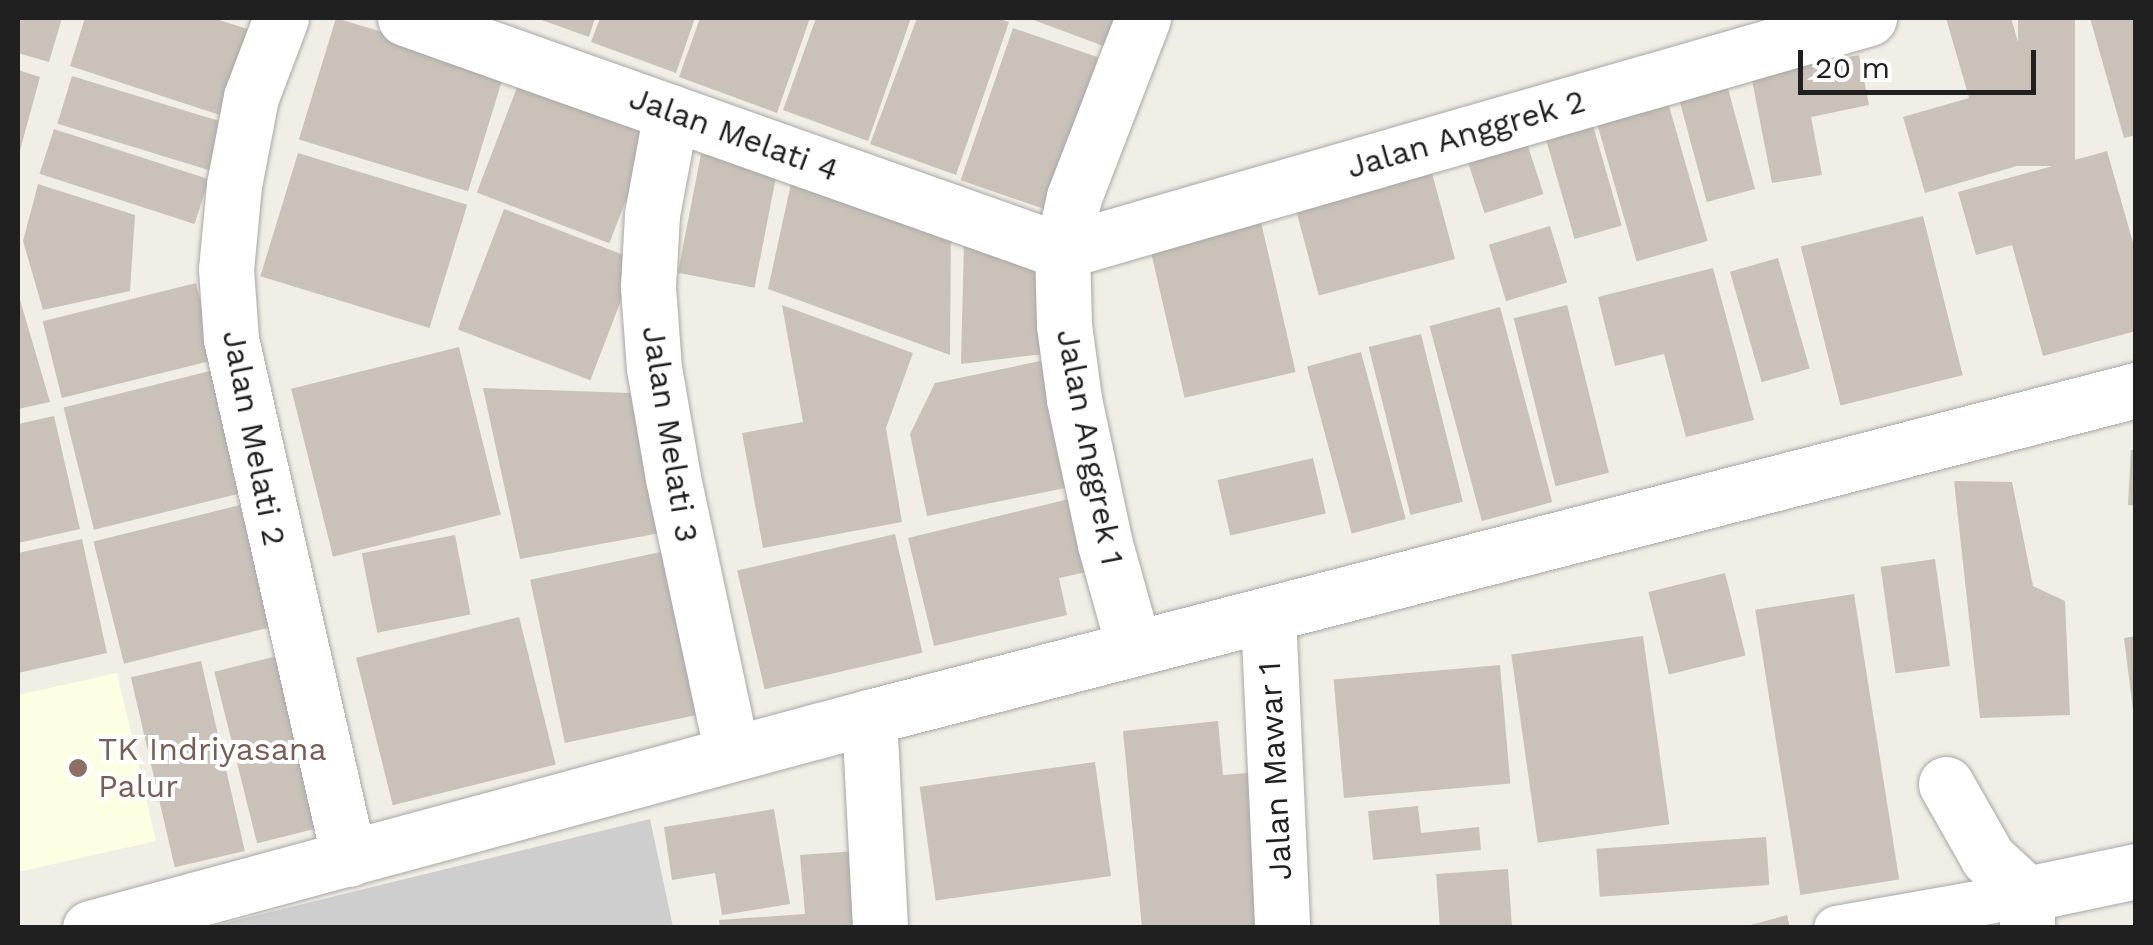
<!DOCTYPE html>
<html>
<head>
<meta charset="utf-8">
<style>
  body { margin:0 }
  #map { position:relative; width:2153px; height:945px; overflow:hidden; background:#f1efe5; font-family:"Work Sans",sans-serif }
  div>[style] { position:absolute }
  .education>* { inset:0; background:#fcffe1 }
  .religious>* { inset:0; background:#cecece }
  .building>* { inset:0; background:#cac2b8; transform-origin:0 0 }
  .roads { filter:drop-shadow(0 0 2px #a7a7a7) drop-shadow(0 0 2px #a7a7a7) }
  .service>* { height:45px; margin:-22.5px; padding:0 22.5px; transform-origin:22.5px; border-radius:22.5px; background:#fff }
  .minor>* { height:55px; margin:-27.5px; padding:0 27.5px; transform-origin:27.5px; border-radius:27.5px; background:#fff }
  .tertiary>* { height:55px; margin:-27.5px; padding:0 27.5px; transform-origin:27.5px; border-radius:27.5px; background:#fff }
  .dots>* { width:28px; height:28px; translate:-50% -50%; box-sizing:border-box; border:5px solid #fff; border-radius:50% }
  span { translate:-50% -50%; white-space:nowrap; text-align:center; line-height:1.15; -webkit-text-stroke:8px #fff; paint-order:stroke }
  .street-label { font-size:32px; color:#202020 }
  .education-label { font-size:32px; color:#785e54 }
  .left { translate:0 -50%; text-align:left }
  .frame { position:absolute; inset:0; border:20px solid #202020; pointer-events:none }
  .scale { position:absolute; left:1798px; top:50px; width:238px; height:45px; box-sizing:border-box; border:5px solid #202020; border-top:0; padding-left:12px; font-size:30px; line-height:35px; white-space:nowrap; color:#202020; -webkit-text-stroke:8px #fff; paint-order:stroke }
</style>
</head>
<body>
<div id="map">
  <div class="education">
    <i style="clip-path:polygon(117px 673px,156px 841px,18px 872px,18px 695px)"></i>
  </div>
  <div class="religious">
    <i style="clip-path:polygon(650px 819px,673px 927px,209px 927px)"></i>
  </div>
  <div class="building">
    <i style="clip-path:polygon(18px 18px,62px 18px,49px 62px,18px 53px)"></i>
    <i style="clip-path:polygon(85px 18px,213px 18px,257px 32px,229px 118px,70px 66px)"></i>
    <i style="left:336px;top:18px;width:177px;height:127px;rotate:17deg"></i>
    <i style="clip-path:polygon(536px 18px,595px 18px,589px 37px)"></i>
    <i style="clip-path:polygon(600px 18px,695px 18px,676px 73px,591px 42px)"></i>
    <i style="clip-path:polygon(700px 18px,810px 18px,777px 113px,679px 77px)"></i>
    <i style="clip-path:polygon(816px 18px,911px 18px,868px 141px,783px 110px)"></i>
    <i style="clip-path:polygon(917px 18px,996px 18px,1009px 22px,956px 175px,870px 144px)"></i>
    <i style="clip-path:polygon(1028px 18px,1120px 18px,1109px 48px)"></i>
    <i style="clip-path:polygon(1946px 18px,2011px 18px,2051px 156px,1925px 193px,1903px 117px,1969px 98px)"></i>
    <i style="left:2018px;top:18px;width:57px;height:148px"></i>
    <i style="clip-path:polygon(2090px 18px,2136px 18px,2136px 135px,2124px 138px)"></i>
    <i style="left:1013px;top:28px;width:90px;height:161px;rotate:19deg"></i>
    <i style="clip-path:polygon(1859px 55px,1869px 105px,1811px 117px,1822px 175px,1772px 183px,1751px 75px)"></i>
    <i style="clip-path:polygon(18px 70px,40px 77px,19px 154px,18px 154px)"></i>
    <i style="left:523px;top:72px;width:142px;height:129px;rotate:21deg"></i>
    <i style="left:72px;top:76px;width:164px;height:50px;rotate:17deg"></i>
    <i style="left:1725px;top:77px;width:116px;height:50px;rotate:75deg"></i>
    <i style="left:1665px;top:92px;width:155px;height:74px;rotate:74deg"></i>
    <i style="left:1590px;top:115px;width:115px;height:49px;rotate:74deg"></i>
    <i style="left:54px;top:129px;width:163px;height:47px;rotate:18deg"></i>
    <i style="left:1525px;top:137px;width:60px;height:62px;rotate:72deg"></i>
    <i style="clip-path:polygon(2107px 151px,2136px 253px,2136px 331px,2043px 356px,2012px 245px,1976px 255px,1958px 192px)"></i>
    <i style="left:298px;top:153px;width:177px;height:129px;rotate:17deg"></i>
    <i style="left:701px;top:154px;width:78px;height:121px;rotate:11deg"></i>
    <i style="left:1432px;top:173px;width:89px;height:141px;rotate:75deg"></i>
    <i style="clip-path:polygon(792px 179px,951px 232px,950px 355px,768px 289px)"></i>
    <i style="clip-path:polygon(38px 184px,135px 215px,130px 291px,43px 310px,23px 241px)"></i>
    <i style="left:504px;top:209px;width:142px;height:129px;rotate:21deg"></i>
    <i style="left:1923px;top:216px;width:164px;height:126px;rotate:76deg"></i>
    <i style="left:1261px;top:222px;width:154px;height:114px;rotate:77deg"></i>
    <i style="left:1550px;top:226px;width:59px;height:64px;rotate:73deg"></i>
    <i style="clip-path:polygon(964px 240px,1045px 256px,1051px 353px,961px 364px)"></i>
    <i style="left:1778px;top:258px;width:115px;height:50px;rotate:74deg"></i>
    <i style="clip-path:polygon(1713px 268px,1754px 420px,1686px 437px,1664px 354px,1615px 366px,1598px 297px)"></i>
    <i style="left:196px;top:283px;width:79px;height:158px;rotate:76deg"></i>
    <i style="clip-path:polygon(18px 293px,50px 402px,18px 409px)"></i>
    <i style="clip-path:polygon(782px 305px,913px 353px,886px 428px,902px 522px,763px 548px,742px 433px,803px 422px)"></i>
    <i style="left:1567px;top:305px;width:173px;height:55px;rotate:76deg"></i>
    <i style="left:1500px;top:307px;width:202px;height:73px;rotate:75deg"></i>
    <i style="left:1421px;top:334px;width:173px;height:54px;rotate:76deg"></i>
    <i style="left:459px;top:347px;width:173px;height:173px;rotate:76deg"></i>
    <i style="left:1361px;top:352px;width:173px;height:56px;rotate:75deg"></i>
    <i style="clip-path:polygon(1050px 359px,1075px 486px,927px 516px,910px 434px,935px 383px)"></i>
    <i style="left:210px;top:371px;width:126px;height:151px;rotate:76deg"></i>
    <i style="clip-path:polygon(483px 388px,631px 393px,660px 533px,520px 559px)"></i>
    <i style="clip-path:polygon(54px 416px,80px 529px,18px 543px,18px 424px)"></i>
    <i style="clip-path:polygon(2131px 450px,2136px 450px,2136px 506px,2128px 505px)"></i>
    <i style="left:1313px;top:458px;width:57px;height:98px;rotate:77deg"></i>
    <i style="clip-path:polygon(1954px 481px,2012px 482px,2033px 586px,2065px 601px,2070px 715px,1980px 718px)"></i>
    <i style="clip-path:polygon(1073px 498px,1091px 571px,1059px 578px,1067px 615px,934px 646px,908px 538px)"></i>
    <i style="left:240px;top:505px;width:126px;height:151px;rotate:76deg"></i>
    <i style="left:895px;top:534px;width:122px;height:162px;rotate:77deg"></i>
    <i style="left:455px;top:535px;width:81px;height:95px;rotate:79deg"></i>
    <i style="clip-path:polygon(82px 539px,107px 653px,18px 673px,18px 553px)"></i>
    <i style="left:670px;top:550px;width:167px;height:143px;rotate:78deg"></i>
    <i style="left:1935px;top:559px;width:108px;height:55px;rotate:82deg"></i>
    <i style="left:1725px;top:573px;width:85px;height:79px;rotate:76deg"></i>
    <i style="left:1854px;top:594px;width:289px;height:100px;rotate:81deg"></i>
    <i style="left:519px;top:617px;width:152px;height:168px;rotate:76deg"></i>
    <i style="left:1643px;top:636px;width:190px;height:133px;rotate:82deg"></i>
    <i style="clip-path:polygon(2136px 636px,2136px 709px,2133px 710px,2124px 638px)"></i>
    <i style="left:289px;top:653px;width:177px;height:77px;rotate:76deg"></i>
    <i style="left:201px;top:661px;width:195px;height:72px;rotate:77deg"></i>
    <i style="left:1500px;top:665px;width:119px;height:167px;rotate:85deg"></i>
    <i style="clip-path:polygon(1218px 721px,1223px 775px,1259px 772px,1274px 928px,1142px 928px,1123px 731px)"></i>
    <i style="left:1095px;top:762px;width:115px;height:177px;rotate:82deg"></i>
    <i style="clip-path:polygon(1418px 806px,1421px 833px,1479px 827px,1481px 850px,1373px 860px,1368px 811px)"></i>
    <i style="clip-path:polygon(774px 809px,790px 904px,722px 915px,715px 873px,672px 880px,664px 827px)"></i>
    <i style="left:1766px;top:837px;width:48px;height:170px;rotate:86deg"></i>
    <i style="clip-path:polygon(870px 850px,877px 928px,720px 928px,719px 920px,805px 914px,800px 855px)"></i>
    <i style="left:1508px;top:869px;width:59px;height:72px;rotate:86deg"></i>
    <i style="clip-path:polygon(1787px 915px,1790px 928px,1747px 928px,1747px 926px)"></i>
  </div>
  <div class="roads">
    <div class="service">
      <i style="left:1836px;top:928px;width:194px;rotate:-10.1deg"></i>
    </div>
    <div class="minor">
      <i style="left:281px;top:18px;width:85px;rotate:110.8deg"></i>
      <i style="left:251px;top:97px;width:90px;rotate:100.9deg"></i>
      <i style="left:234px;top:185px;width:84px;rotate:95.4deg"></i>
      <i style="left:226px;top:269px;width:70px;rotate:85.9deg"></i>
      <i style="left:231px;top:339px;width:533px;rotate:77.21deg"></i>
      <i style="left:405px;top:18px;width:697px;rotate:19.53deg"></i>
      <i style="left:1062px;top:251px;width:840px;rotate:-16.1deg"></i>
      <i style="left:671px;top:112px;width:105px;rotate:100.5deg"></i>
      <i style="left:652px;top:215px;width:72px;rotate:93.2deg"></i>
      <i style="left:648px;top:287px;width:81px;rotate:85.8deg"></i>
      <i style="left:654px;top:368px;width:112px;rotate:80.2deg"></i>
      <i style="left:673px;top:478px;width:281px;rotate:77.9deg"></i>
      <i style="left:1268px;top:615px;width:313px;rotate:87.4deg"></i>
      <i style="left:1134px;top:648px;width:108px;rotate:-105.6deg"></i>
      <i style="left:1105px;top:544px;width:148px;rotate:-102.1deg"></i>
      <i style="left:1074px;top:399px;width:75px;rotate:-97.7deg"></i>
      <i style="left:1064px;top:325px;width:74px;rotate:-91.5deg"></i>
      <i style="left:1062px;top:251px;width:55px;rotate:-77.5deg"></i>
      <i style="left:1074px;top:197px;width:192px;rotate:-68.9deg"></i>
      <i style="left:869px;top:717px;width:211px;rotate:87deg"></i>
      <i style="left:1946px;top:784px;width:85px;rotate:60.4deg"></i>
      <i style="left:1988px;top:858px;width:53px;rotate:42.7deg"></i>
      <i style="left:2027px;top:894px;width:34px;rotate:90deg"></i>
      <i style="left:2027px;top:894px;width:111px;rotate:-11.9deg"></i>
    </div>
    <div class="tertiary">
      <i style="left:90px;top:928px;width:807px;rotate:-15.16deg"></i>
      <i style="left:869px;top:717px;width:1309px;rotate:-14.47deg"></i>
    </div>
  </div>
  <div class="dots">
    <i style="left:78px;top:768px;background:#8d6e63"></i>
  </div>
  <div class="street-label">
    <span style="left:734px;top:134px;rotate:20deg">Jalan Melati 4</span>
    <span style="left:1466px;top:134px;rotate:-16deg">Jalan Anggrek 2</span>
    <span style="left:670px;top:434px;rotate:81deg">Jalan Melati 3</span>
    <span style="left:254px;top:438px;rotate:79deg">Jalan Melati 2</span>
    <span style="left:1090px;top:447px;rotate:79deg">Jalan Anggrek 1</span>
    <span style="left:1275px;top:771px;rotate:-93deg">Jalan Mawar 1</span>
  </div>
  <div class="education-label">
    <span class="left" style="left:98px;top:768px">TK Indriyasana<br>Palur</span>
  </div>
  <div class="frame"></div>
  <div class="scale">20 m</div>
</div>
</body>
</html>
